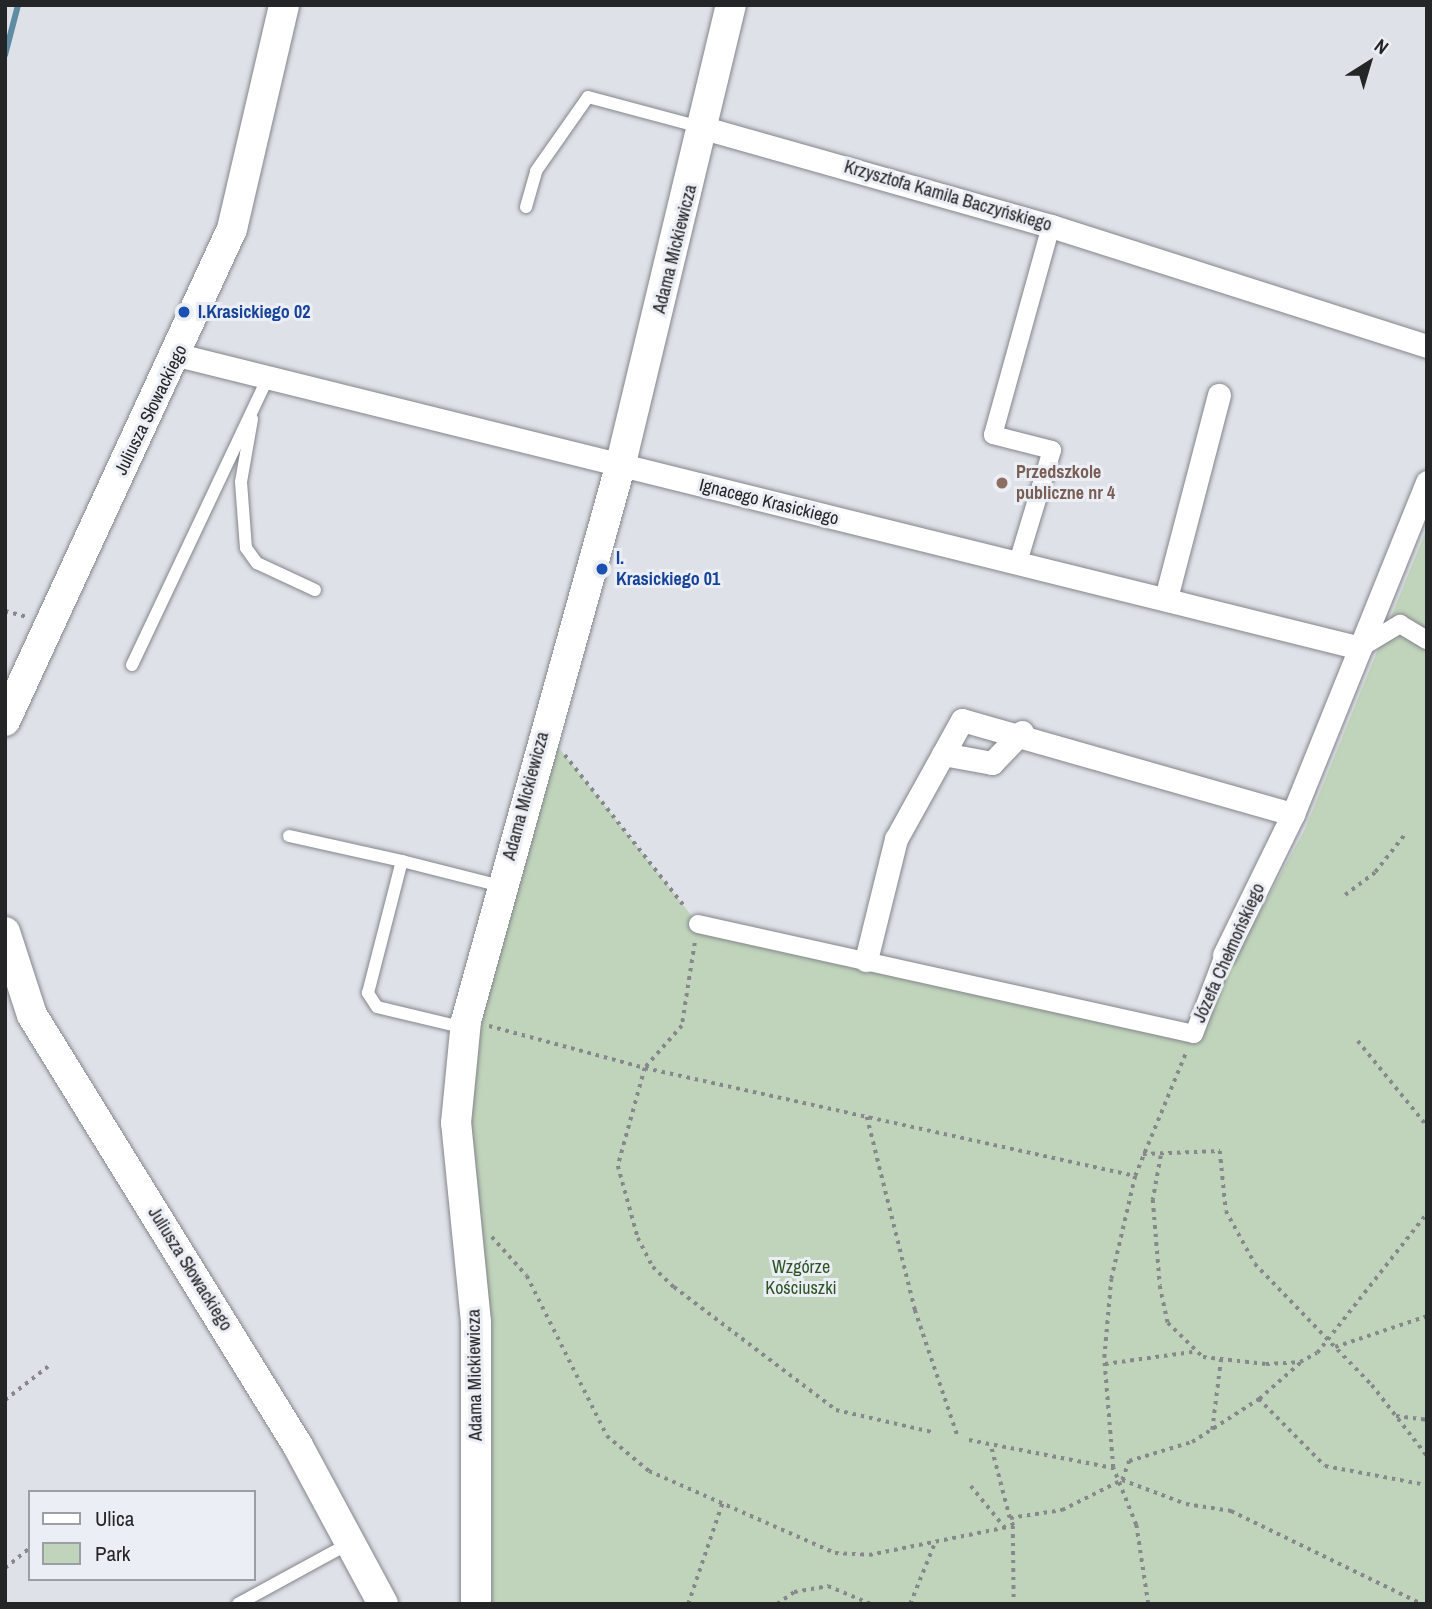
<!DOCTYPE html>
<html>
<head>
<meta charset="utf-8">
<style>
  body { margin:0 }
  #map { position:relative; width:1432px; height:1609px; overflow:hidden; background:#dee1e7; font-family:"Archivo Narrow",sans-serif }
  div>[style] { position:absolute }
  .green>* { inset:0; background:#c0d4bb }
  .stream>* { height:6px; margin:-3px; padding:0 3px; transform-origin:3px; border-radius:3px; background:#5e8ca3 }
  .path>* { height:3.5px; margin-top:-1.75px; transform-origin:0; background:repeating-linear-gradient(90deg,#86888c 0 3.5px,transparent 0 8.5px) }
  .roads { filter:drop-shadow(0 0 2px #83868b) drop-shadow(0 0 2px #83868b) }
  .service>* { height:12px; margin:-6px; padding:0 6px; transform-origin:6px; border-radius:6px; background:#fff }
  .pedestrian>* { height:18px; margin:-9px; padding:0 9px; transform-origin:9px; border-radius:9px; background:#fff }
  .minor>* { height:23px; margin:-11.5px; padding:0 11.5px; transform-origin:11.5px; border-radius:11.5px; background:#fff }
  .tertiary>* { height:30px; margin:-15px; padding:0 15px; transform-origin:15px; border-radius:15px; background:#fff }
  .dots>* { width:19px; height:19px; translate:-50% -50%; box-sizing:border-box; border:4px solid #ebeef4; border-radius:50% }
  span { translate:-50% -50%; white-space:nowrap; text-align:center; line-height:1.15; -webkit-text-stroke:6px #ebeef4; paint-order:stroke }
  .street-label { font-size:18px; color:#242527 }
  .transit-label { font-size:18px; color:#164399; font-weight:700 }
  .left { translate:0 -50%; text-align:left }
  .education-label { font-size:18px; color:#785e54; font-weight:700 }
  .park-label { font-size:18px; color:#2c5523 }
  .frame { position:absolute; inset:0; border:7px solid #242527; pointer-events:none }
  .legend { position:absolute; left:28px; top:1490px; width:228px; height:91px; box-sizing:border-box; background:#ebeef4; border:2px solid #9b9ea2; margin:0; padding:9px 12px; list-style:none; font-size:21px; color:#242527 }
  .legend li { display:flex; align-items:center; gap:14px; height:35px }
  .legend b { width:35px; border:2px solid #9b9ea2 }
  .north { position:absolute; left:1334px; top:28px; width:70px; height:70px; -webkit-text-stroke:5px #ebeef4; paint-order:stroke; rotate:37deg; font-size:19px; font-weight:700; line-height:28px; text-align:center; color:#242527 }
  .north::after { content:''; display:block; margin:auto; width:24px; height:32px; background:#242527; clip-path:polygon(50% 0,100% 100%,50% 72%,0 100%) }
</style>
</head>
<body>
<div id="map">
  <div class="green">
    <i style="clip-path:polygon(1427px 528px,1427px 1604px,488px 1604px,456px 1123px,544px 729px,698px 924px,1194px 1034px,1305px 829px)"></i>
  </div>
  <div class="stream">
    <i style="left:5px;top:55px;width:52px;rotate:-75.4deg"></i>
  </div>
  <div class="path">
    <i style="left:5px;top:611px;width:24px;rotate:15deg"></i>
    <i style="left:565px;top:755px;width:195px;rotate:51.7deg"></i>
    <i style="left:1345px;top:895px;width:38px;rotate:-37deg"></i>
    <i style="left:1375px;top:872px;width:50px;rotate:-51.5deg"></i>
    <i style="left:695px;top:943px;width:84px;rotate:98.9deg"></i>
    <i style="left:682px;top:1026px;width:56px;rotate:131.4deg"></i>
    <i style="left:645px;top:1068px;width:102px;rotate:105.4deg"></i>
    <i style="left:618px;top:1166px;width:75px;rotate:74.5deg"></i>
    <i style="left:638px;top:1238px;width:33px;rotate:63deg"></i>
    <i style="left:653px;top:1267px;width:29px;rotate:44deg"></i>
    <i style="left:674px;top:1287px;width:203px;rotate:37.2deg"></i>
    <i style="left:836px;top:1410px;width:98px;rotate:12.9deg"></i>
    <i style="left:489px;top:1026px;width:162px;rotate:15.1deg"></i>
    <i style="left:645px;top:1068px;width:502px;rotate:12.43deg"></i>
    <i style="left:1358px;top:1041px;width:109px;rotate:50.9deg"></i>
    <i style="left:867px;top:1117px;width:199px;rotate:76deg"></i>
    <i style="left:915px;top:1310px;width:134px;rotate:71.3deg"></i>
    <i style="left:1143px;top:1154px;width:77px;rotate:-2.2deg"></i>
    <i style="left:1220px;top:1151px;width:60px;rotate:84.3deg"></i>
    <i style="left:1226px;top:1211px;width:60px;rotate:61.3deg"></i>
    <i style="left:1255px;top:1264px;width:168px;rotate:46deg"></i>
    <i style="left:1372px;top:1385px;width:90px;rotate:52.2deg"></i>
    <i style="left:1161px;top:1156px;width:45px;rotate:100.3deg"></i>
    <i style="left:1153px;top:1200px;width:86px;rotate:85.3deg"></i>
    <i style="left:1160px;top:1286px;width:38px;rotate:78deg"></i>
    <i style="left:1168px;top:1323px;width:49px;rotate:44.2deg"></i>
    <i style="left:1203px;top:1357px;width:63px;rotate:6.3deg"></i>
    <i style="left:1266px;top:1364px;width:34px;rotate:-3deg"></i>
    <i style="left:1300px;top:1362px;width:19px;rotate:-28deg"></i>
    <i style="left:1317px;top:1353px;width:178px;rotate:-51.8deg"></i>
    <i style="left:492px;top:1237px;width:52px;rotate:48.1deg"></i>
    <i style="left:527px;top:1276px;width:179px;rotate:63.4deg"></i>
    <i style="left:607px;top:1436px;width:55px;rotate:39.8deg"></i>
    <i style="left:649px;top:1471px;width:203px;rotate:23.8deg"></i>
    <i style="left:835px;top:1553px;width:34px;rotate:3deg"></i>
    <i style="left:869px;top:1555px;width:147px;rotate:-11.4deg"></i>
    <i style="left:1013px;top:1526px;width:78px;rotate:89.3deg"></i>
    <i style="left:1335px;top:1347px;width:97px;rotate:-18.6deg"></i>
    <i style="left:1105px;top:1364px;width:88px;rotate:-7.9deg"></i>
    <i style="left:1259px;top:1399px;width:55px;rotate:-41.3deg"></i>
    <i style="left:5px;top:1400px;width:57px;rotate:-37.9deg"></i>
    <i style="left:1396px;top:1416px;width:31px;rotate:7deg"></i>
    <i style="left:1212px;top:1430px;width:73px;rotate:-82.9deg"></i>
    <i style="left:969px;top:1440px;width:147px;rotate:11deg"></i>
    <i style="left:992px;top:1449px;width:71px;rotate:75.4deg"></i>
    <i style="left:1122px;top:1480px;width:68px;rotate:20.6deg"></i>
    <i style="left:1186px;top:1504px;width:46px;rotate:8.8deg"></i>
    <i style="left:1231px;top:1511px;width:212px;rotate:26deg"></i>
    <i style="left:971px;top:1486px;width:55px;rotate:50.9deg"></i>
    <i style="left:1013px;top:1526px;width:9px;rotate:-111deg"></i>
    <i style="left:1010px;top:1518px;width:53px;rotate:-8.7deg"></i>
    <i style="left:1062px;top:1510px;width:67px;rotate:-26.6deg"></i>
    <i style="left:1122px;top:1480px;width:20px;rotate:-70deg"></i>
    <i style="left:1129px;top:1461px;width:66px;rotate:-16.8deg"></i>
    <i style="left:1192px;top:1442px;width:80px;rotate:-32.7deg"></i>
    <i style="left:1259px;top:1399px;width:94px;rotate:45.4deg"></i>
    <i style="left:1325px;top:1466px;width:104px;rotate:10.6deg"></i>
    <i style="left:5px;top:1568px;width:32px;rotate:-39deg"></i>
    <i style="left:688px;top:1604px;width:106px;rotate:-71.2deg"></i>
    <i style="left:777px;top:1604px;width:21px;rotate:-35deg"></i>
    <i style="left:794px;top:1592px;width:35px;rotate:-10deg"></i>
    <i style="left:828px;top:1586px;width:47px;rotate:22.7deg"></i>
    <i style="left:910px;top:1604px;width:64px;rotate:-67.9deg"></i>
    <i style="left:1148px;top:1604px;width:80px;rotate:-98.6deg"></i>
    <i style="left:1136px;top:1525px;width:61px;rotate:-112deg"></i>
    <i style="left:1113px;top:1468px;width:110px;rotate:-94.7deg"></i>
    <i style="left:1104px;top:1358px;width:79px;rotate:-84.9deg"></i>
    <i style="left:1111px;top:1279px;width:106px;rotate:-76.9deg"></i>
    <i style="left:1135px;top:1176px;width:134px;rotate:-67.6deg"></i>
  </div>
  <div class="roads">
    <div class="service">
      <i style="left:526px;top:207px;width:37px;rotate:-74deg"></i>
      <i style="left:536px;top:171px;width:90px;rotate:-54.9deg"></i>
      <i style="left:588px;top:97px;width:120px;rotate:15deg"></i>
      <i style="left:252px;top:419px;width:64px;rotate:99.9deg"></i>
      <i style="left:241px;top:482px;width:66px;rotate:85.7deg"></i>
      <i style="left:246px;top:548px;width:19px;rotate:54deg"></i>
      <i style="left:257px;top:563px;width:64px;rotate:25deg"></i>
      <i style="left:132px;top:665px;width:315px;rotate:-64.7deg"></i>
      <i style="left:289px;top:836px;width:116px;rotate:12.5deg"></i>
      <i style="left:465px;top:1028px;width:90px;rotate:-166.6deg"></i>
      <i style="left:377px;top:1007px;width:17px;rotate:-123deg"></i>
      <i style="left:368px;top:993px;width:136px;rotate:-75.6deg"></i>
      <i style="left:402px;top:861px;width:102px;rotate:14.2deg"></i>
      <i style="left:238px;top:1604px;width:128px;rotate:-28.6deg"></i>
    </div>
    <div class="pedestrian">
      <i style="left:1018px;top:562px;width:117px;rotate:-73.1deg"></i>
      <i style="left:1052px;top:450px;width:61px;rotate:-165.7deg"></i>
      <i style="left:993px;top:435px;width:217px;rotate:-74.5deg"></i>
      <i style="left:1360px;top:648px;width:47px;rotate:-31deg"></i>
      <i style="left:1400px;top:624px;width:31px;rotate:31deg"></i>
      <i style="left:698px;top:924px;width:508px;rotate:12.5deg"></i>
      <i style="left:1194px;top:1034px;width:85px;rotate:-69.2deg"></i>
    </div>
    <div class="minor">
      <i style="left:704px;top:128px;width:361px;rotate:15.8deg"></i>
      <i style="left:1051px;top:226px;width:395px;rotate:17.7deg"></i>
      <i style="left:178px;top:355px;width:1218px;rotate:13.92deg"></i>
      <i style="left:1166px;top:598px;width:210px;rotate:-75.4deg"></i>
      <i style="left:943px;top:754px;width:50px;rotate:10.4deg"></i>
      <i style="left:992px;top:763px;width:43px;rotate:-45.9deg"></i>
      <i style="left:1224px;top:955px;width:157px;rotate:-63.9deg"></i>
      <i style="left:1293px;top:814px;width:358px;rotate:-68deg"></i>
      <i style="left:866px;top:960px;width:125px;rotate:-76.1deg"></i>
      <i style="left:896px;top:839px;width:136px;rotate:-61deg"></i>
      <i style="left:962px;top:720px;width:344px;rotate:15.9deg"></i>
    </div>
    <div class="tertiary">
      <i style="left:5px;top:721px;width:542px;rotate:-65.23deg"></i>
      <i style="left:232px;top:229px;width:230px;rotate:-76.9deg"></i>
      <i style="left:5px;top:932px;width:87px;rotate:72deg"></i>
      <i style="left:32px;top:1015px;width:506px;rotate:58.32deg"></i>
      <i style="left:298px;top:1446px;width:179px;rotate:61.7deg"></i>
      <i style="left:476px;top:1604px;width:282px;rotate:-90deg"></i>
      <i style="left:476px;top:1322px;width:200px;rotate:-95.7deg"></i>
      <i style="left:456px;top:1123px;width:102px;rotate:-84.4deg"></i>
      <i style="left:466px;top:1021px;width:575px;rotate:-74.47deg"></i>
      <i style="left:620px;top:467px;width:475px;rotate:-76.5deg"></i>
    </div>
  </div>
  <div class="dots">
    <i style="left:184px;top:312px;background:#1a4fb4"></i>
    <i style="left:1002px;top:483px;background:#8d6e63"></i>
    <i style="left:602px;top:569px;background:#1a4fb4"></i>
  </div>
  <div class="street-label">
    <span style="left:948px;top:196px;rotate:16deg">Krzysztofa Kamila Baczyńskiego</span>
    <span style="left:675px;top:249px;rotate:-76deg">Adama Mickiewicza</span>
    <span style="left:151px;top:410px;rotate:-64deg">Juliusza Słowackiego</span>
    <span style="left:769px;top:502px;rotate:14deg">Ignacego Krasickiego</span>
    <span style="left:526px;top:796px;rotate:-75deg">Adama Mickiewicza</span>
    <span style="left:1229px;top:953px;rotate:-66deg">Józefa Chełmońskiego</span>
    <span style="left:190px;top:1269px;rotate:58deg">Juliusza Słowackiego</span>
    <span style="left:475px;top:1375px;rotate:-91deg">Adama Mickiewicza</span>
  </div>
  <div class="transit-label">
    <span class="left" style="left:198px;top:312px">I.Krasickiego 02</span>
    <span class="left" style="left:616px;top:569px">I.<br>Krasickiego 01</span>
  </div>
  <div class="education-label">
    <span class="left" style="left:1016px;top:483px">Przedszkole<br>publiczne nr 4</span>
  </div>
  <div class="park-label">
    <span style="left:801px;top:1278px">Wzgórze<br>Kościuszki</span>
  </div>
  <div class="frame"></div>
  <ul class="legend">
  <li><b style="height:9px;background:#fff"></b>Ulica</li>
  <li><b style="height:19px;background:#c0d4bb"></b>Park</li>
  </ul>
  <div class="north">N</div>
</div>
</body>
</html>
